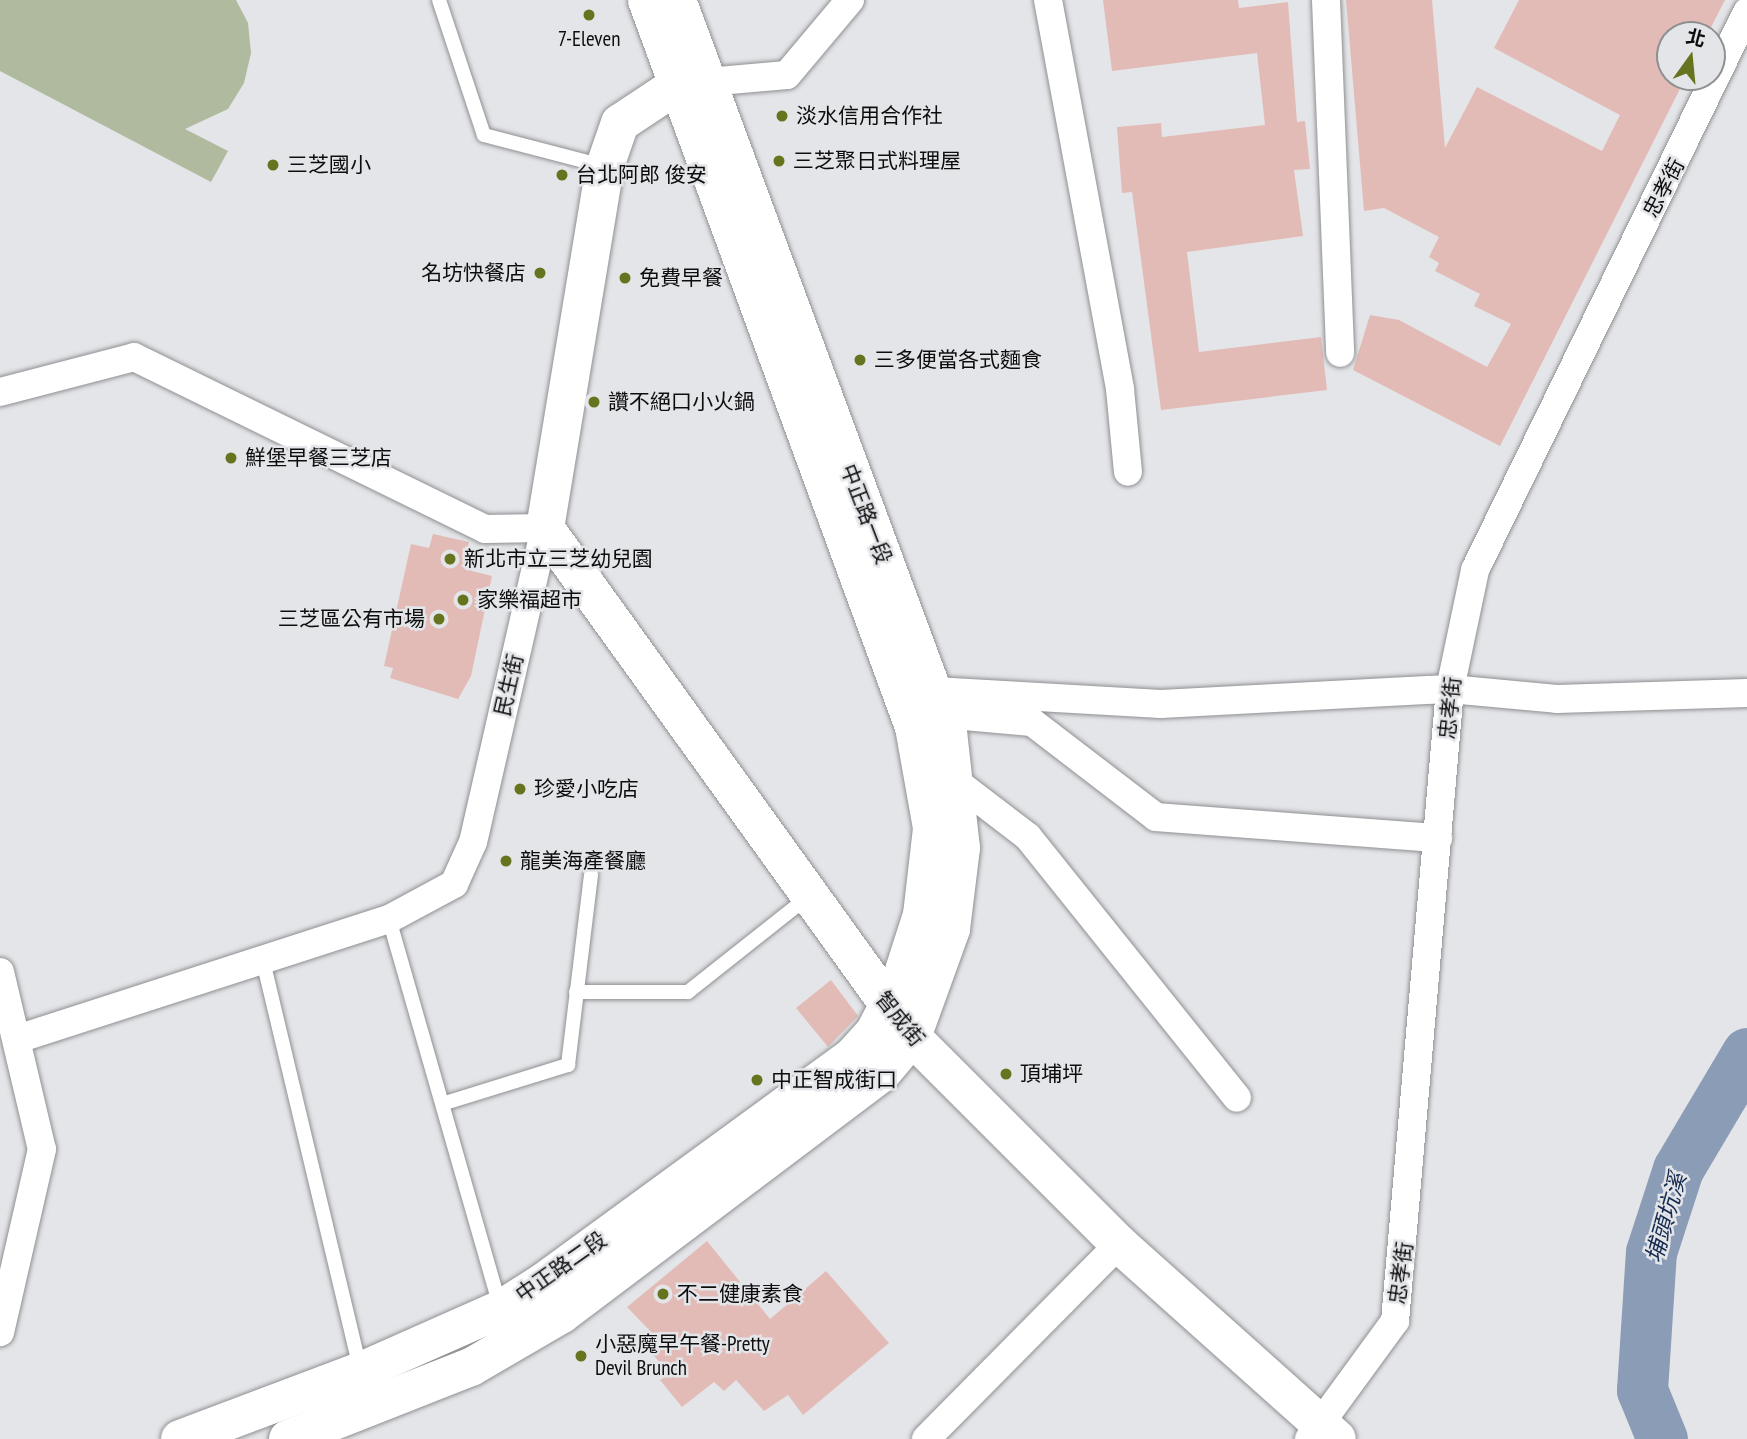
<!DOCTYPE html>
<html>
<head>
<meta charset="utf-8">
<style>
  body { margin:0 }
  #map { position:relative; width:1747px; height:1439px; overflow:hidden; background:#e4e5e8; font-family:"PT Sans Narrow","Noto Sans TC",sans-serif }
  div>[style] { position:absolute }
  .green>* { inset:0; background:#afba9f }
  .river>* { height:51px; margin:-25.5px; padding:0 25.5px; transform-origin:25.5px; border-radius:25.5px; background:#8b9cb7 }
  .building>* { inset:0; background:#e2bbb7 }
  .roads { filter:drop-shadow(0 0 2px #8f9093) drop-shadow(0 0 2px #8f9093) }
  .lane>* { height:14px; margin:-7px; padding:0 7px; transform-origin:7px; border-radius:7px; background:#fff }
  .street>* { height:28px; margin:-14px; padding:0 14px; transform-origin:14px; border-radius:14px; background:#fff }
  .secondary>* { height:38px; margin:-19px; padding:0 19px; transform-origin:19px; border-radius:19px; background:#fff }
  .dots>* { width:19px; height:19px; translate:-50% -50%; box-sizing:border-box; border:4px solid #e4e5e8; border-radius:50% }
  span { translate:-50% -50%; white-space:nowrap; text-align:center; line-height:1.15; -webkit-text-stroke:5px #e4e5e8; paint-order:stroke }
  .poi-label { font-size:21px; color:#0d0d0e }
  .left { translate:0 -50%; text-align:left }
  .right { translate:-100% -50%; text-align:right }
  .street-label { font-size:21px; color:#0d0d0e }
  .water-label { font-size:23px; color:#152b51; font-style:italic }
  .north { position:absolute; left:1656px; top:21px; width:70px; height:70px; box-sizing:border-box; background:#e4e5e8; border:2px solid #8e8f91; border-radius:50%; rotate:15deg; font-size:19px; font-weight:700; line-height:28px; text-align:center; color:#0d0d0e }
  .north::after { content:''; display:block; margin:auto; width:24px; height:32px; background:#67741f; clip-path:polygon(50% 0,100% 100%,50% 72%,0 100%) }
</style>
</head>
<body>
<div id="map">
  <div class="green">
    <i style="clip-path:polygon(0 0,236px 0,248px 23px,251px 53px,244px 83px,228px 109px,185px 129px,228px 151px,211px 182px,0 71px)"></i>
  </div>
  <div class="river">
    <i style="left:1662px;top:1439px;width:53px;rotate:-112.2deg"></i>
    <i style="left:1642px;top:1390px;width:138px;rotate:-86.3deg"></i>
    <i style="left:1651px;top:1252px;width:87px;rotate:-72deg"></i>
    <i style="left:1678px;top:1169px;width:135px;rotate:-59.3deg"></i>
  </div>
  <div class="building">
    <i style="clip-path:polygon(1103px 0,1238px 0,1239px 8px,1288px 2px,1297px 122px,1305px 121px,1310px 169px,1294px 170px,1303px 236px,1187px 252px,1199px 352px,1321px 337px,1327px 390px,1161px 410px,1132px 192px,1122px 193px,1117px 127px,1161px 123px,1162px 137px,1265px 125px,1257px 53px,1112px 71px)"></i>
    <i style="clip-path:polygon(1346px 0,1432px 0,1445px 148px,1477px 87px,1602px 151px,1620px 115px,1494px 48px,1519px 0,1725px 0,1707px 35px,1670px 35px,1670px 77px,1686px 77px,1500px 446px,1353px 370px,1370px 315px,1399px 320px,1487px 367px,1511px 324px,1474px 306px,1480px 294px,1435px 271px,1439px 263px,1429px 257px,1439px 237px,1384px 208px,1364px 211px)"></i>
    <i style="clip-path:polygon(433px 534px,469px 542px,467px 551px,476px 553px,472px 571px,492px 576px,471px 676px,458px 699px,390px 678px,393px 668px,384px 666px,411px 544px,429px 548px)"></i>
    <i style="clip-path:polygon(831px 980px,858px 1016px,828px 1047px,796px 1008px)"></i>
    <i style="clip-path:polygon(707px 1241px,770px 1319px,826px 1271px,889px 1343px,803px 1415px,788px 1395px,764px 1411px,736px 1380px,724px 1391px,714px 1382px,682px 1407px,660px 1380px,670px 1374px,647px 1348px,656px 1337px,627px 1307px)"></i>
  </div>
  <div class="roads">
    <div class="lane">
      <i style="left:439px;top:0;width:142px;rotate:71.6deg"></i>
      <i style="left:484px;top:135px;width:123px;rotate:14.6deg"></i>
      <i style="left:389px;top:919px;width:403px;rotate:74deg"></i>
      <i style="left:263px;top:961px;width:418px;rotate:76.6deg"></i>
      <i style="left:576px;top:992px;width:112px"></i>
      <i style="left:688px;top:992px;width:153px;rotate:-38.4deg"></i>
      <i style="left:445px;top:1103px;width:129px;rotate:-17.2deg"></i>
      <i style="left:568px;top:1065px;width:192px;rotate:-83.1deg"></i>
    </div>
    <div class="street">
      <i style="left:1048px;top:0;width:396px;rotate:79.5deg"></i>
      <i style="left:1120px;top:389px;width:83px;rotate:84.5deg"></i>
      <i style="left:1326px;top:0;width:353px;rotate:87.7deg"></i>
      <i style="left:707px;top:82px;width:80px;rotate:-5deg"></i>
      <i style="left:787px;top:75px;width:98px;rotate:-50deg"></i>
      <i style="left:0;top:392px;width:138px;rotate:-14.6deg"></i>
      <i style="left:134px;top:357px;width:391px;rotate:26.1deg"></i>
      <i style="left:485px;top:529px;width:60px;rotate:-1deg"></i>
      <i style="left:545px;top:528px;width:322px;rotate:102.9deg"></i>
      <i style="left:473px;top:842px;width:46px;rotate:114.3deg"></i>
      <i style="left:454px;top:884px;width:74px;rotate:151.7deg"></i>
      <i style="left:389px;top:919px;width:390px;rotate:162.1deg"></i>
      <i style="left:934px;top:691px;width:227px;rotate:3.3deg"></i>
      <i style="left:1161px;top:704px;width:289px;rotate:-3deg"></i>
      <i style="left:1450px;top:689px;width:107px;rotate:5.3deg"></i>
      <i style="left:1557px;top:699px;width:190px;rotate:-1.8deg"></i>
      <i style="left:942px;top:714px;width:90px;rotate:5.1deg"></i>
      <i style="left:1032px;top:722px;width:156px;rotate:37.5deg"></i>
      <i style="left:1156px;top:817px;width:283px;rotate:4.3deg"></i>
      <i style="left:942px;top:784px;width:17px"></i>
      <i style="left:959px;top:784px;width:87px;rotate:37.5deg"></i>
      <i style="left:1028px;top:837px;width:334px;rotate:51.3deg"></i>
      <i style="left:0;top:972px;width:182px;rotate:76.7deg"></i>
      <i style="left:42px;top:1149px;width:188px;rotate:102.9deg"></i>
      <i style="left:926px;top:1439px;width:274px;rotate:-45.3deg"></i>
      <i style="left:1309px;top:1439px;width:146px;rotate:-53.9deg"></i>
      <i style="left:1395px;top:1321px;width:634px;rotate:-85.03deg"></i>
      <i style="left:1450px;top:689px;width:122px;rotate:-78.1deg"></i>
      <i style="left:1475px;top:570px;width:621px;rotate:-64.01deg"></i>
    </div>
    <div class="secondary">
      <i style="left:699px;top:83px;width:23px;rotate:173deg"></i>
      <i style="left:676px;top:86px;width:67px;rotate:146.5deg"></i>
      <i style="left:620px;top:123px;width:46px;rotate:109.2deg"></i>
      <i style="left:605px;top:166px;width:367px;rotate:99.4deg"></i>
      <i style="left:545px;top:528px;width:628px;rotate:54.21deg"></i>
      <i style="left:912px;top:1037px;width:293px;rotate:45deg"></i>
      <i style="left:1119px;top:1244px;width:292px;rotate:41.8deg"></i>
      <i style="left:180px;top:1439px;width:193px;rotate:-20.6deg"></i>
      <i style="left:361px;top:1371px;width:153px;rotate:-23.9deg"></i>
      <i style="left:501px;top:1309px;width:49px;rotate:-32.4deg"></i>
      <i style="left:542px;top:1283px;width:385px;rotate:-36.1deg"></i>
      <i style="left:853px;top:1056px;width:31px;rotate:-48deg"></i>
      <i style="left:874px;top:1033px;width:56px;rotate:-62.5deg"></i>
      <i style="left:900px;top:983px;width:71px;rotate:-72.1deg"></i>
      <i style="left:922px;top:915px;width:88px;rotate:-83.4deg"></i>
      <i style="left:932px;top:828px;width:103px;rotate:-100.1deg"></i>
      <i style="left:914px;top:727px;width:774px;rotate:-110.17deg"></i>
      <i style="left:288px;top:1439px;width:197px;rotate:-21.5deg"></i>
      <i style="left:471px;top:1367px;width:105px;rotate:-30.2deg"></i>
      <i style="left:562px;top:1314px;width:399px;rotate:-37deg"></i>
      <i style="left:881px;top:1074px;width:48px;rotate:-50deg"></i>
      <i style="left:912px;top:1037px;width:115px;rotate:-70.1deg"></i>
      <i style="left:951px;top:929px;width:82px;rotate:-83deg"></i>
      <i style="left:961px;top:848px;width:116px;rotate:-96.4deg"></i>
      <i style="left:948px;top:733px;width:781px;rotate:-110.29deg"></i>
    </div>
  </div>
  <div class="dots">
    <i style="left:589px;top:15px;background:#67741f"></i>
    <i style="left:782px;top:116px;background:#67741f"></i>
    <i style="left:779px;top:161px;background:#67741f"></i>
    <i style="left:273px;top:165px;background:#67741f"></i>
    <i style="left:562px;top:175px;background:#67741f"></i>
    <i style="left:540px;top:273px;background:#67741f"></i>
    <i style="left:625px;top:278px;background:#67741f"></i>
    <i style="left:860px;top:360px;background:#67741f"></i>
    <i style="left:594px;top:402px;background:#67741f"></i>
    <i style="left:231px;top:458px;background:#67741f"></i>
    <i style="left:450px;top:559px;background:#67741f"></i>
    <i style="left:463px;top:600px;background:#67741f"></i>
    <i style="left:439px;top:619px;background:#67741f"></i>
    <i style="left:520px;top:789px;background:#67741f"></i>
    <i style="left:506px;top:861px;background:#67741f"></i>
    <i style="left:1006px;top:1074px;background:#67741f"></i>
    <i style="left:757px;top:1080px;background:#67741f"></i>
    <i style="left:663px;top:1294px;background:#67741f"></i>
    <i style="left:581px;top:1356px;background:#67741f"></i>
  </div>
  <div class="poi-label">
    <span style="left:589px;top:39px">7-Eleven</span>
    <span class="left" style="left:796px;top:116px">淡水信用合作社</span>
    <span class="left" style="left:793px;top:161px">三芝聚日式料理屋</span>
    <span class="left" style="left:287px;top:165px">三芝國小</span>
    <span class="left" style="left:576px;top:175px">台北阿郎 俊安</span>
    <span class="right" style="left:526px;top:273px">名坊快餐店</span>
    <span class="left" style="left:639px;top:278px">免費早餐</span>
    <span class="left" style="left:874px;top:360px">三多便當各式麵食</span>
    <span class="left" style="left:608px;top:402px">讚不絕口小火鍋</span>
    <span class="left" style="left:245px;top:458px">鮮堡早餐三芝店</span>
    <span class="left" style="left:464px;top:559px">新北市立三芝幼兒園</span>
    <span class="left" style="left:477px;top:600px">家樂福超市</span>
    <span class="right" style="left:425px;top:619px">三芝區公有市場</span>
    <span class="left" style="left:534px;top:789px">珍愛小吃店</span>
    <span class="left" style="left:520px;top:861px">龍美海產餐廳</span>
    <span class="left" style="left:1020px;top:1074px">頂埔坪</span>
    <span class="left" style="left:771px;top:1080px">中正智成街口</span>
    <span class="left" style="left:677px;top:1294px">不二健康素食</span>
    <span class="left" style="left:595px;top:1356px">小惡魔早午餐-Pretty<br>Devil Brunch</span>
  </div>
  <div class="street-label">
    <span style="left:1664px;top:188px;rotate:-62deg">忠孝街</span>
    <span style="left:866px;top:514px;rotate:69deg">中正路一段</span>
    <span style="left:509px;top:685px;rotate:-77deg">民生街</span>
    <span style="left:1450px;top:708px;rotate:-84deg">忠孝街</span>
    <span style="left:900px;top:1019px;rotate:51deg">智成街</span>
    <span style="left:561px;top:1267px;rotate:-35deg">中正路二段</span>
    <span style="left:1401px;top:1273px;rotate:-82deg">忠孝街</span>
  </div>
  <div class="water-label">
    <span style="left:1666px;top:1218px;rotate:-74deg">埔頭坑溪</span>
  </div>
  <div class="north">北</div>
</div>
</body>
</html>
